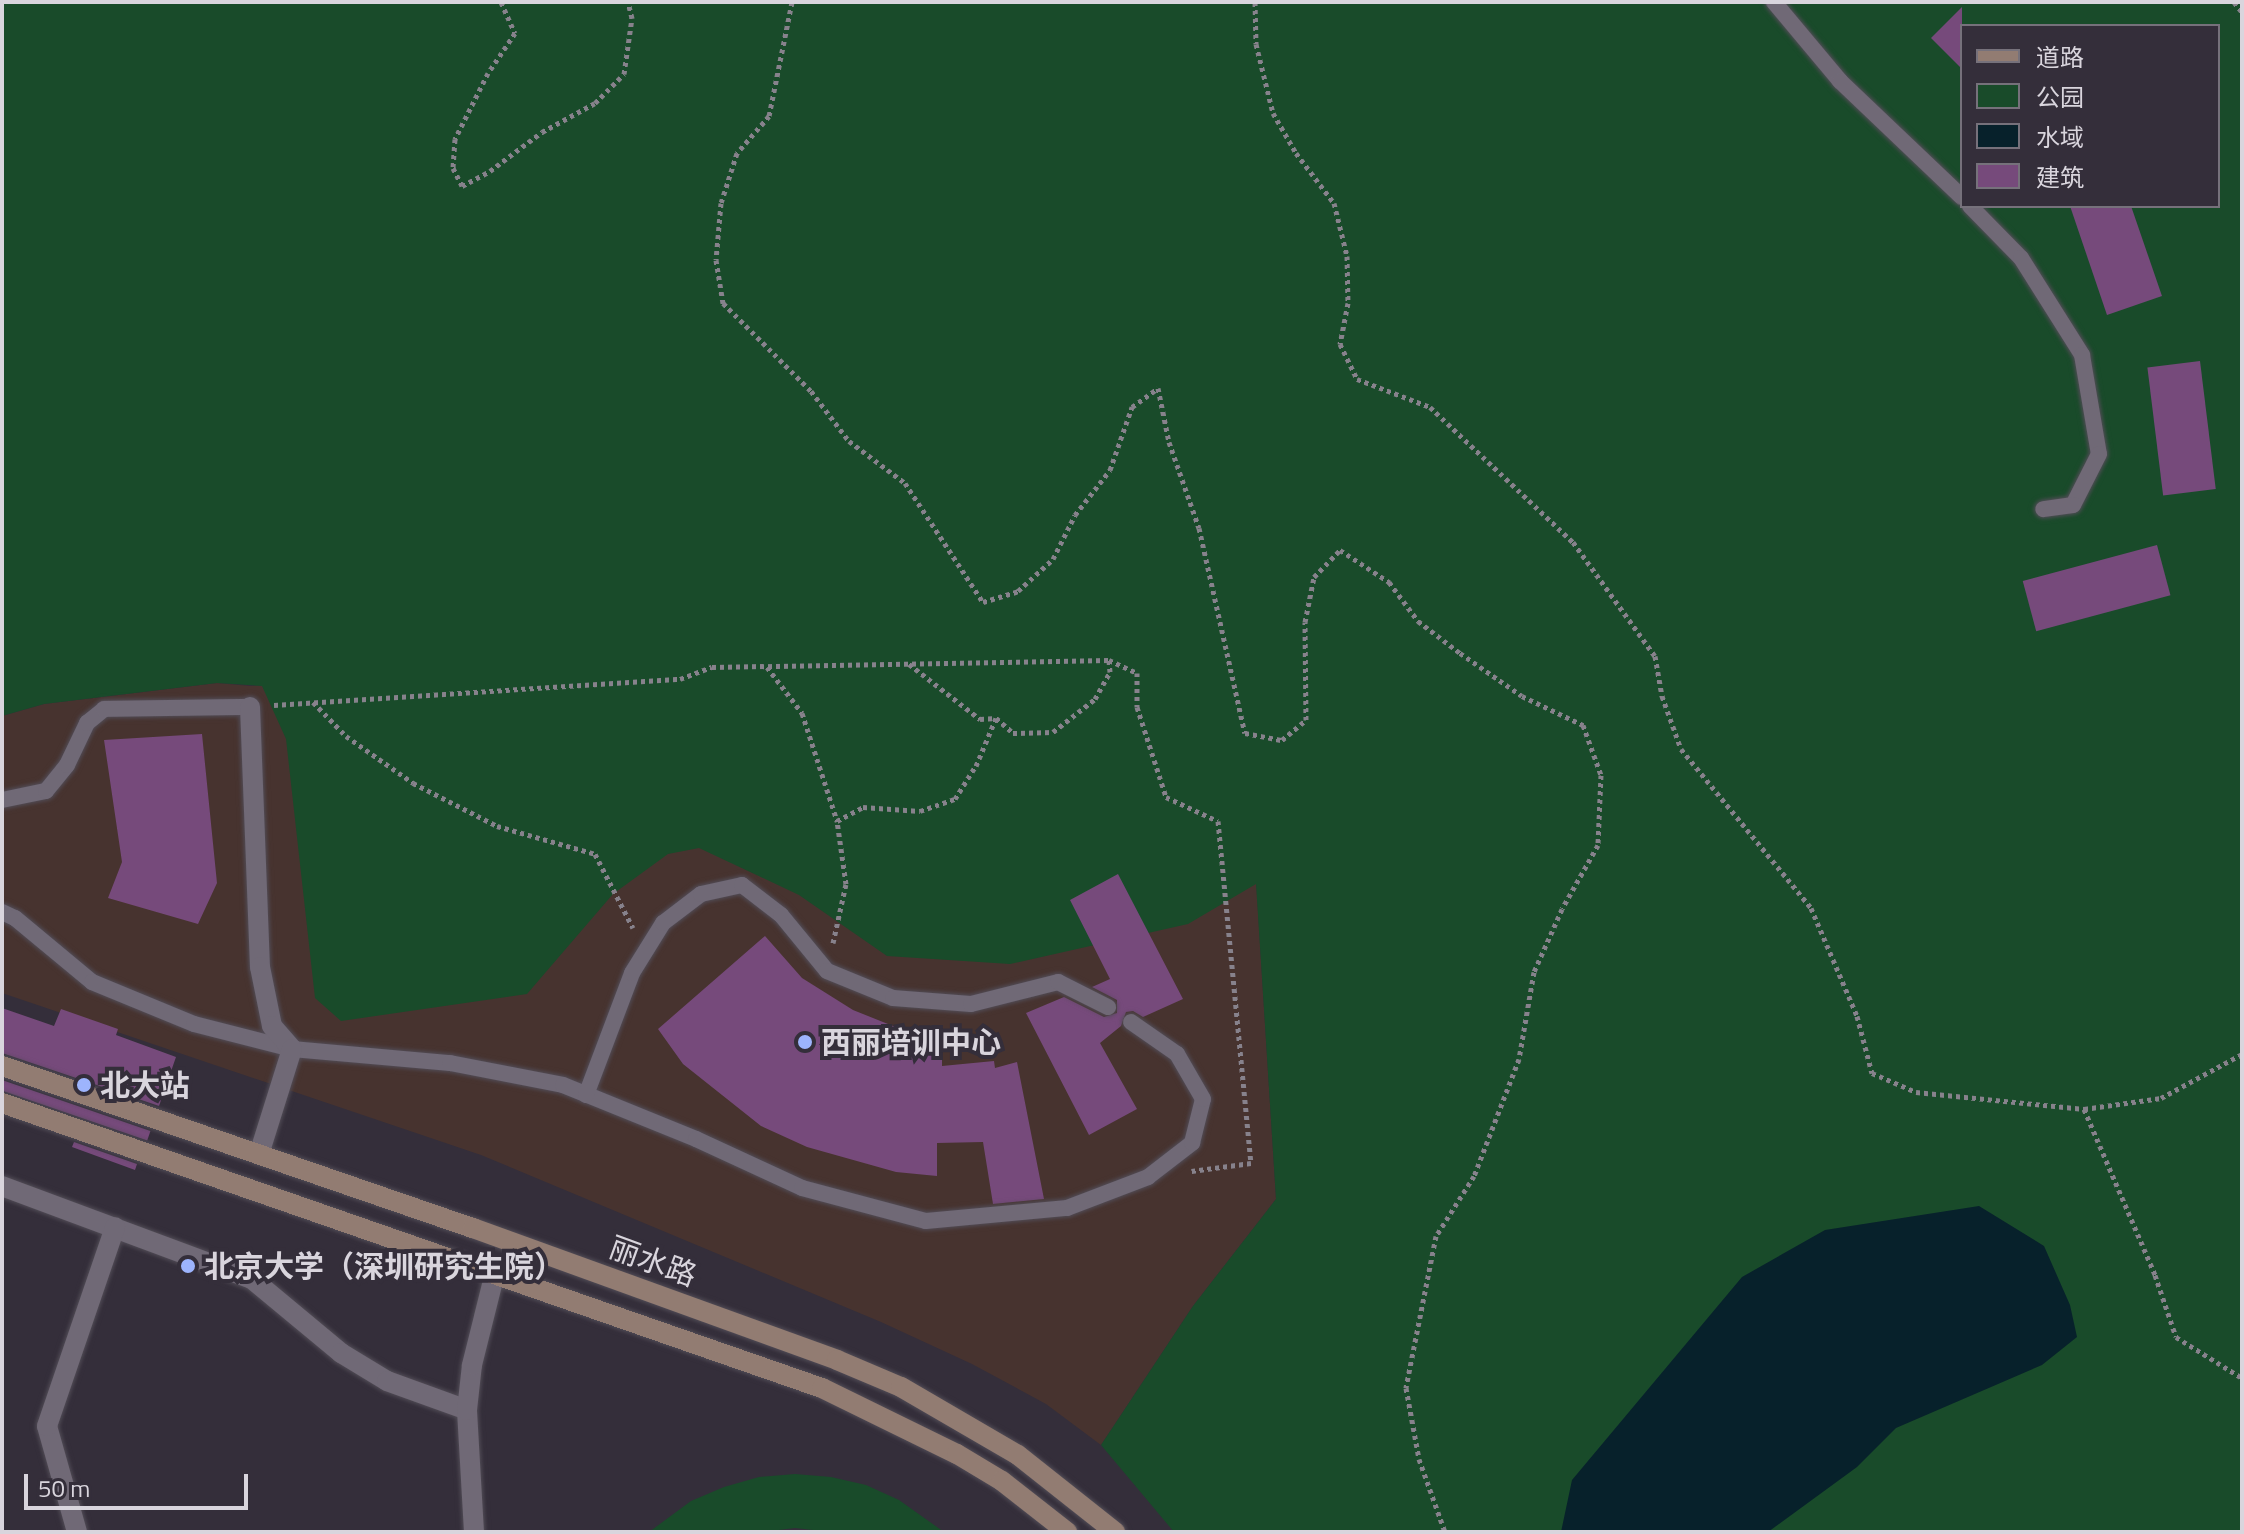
<!DOCTYPE html>
<html>
<head>
<meta charset="utf-8">
<style>
  body { margin:0 }
  #map { position:relative; width:2244px; height:1534px; overflow:hidden; background:#342e3a; font-family:"Titillium Web","Noto Sans SC",sans-serif }
  div>[style] { position:absolute }
  .commercial>* { inset:0; background:#47332f }
  .green>* { inset:0; background:#194b2a }
  .water>* { inset:0; background:#07212b }
  .building>* { inset:0; background:#764a7b; transform-origin:0 0 }
  .path>* { height:5px; margin-top:-2.5px; transform-origin:0; background:repeating-linear-gradient(90deg,#87828c 0 4px,transparent 0 8px) }
  .roads { filter:drop-shadow(0 0 2px #514c56) drop-shadow(0 0 2px #514c56) }
  .service>* { height:16px; margin:-8px; padding:0 8px; transform-origin:8px; border-radius:8px; background:#706976 }
  .minor>* { height:20px; margin:-10px; padding:0 10px; transform-origin:10px; border-radius:10px; background:#706976 }
  .secondary>* { height:20px; margin:-10px; padding:0 10px; transform-origin:10px; border-radius:10px; background:#927c72 }
  .dots>* { width:22px; height:22px; translate:-50% -50%; box-sizing:border-box; border:4px solid #342e3a; border-radius:50% }
  span { translate:-50% -50%; white-space:nowrap; text-align:center; line-height:1.15; -webkit-text-stroke:8px #342e3a; paint-order:stroke }
  .poi-label { font-size:30px; color:#d9d5dd; font-weight:700 }
  .left { translate:0 -50%; text-align:left }
  .street-label { font-size:30px; color:#d9d5dd }
  .frame { position:absolute; inset:0; border:4px solid #d9d5dd; pointer-events:none }
  .legend { position:absolute; left:1960px; top:24px; width:260px; height:184px; box-sizing:border-box; background:#342e3a; border:2px solid #76717b; margin:0; padding:10px 14px; list-style:none; font-size:24px; color:#d9d5dd }
  .legend li { display:flex; align-items:center; gap:16px; height:40px }
  .legend b { width:40px; border:2px solid #76717b }
  .scale { position:absolute; left:24px; top:1474px; width:224px; height:36px; box-sizing:border-box; border:4px solid #d9d5dd; border-top:0; padding-left:10px; font-size:24px; line-height:28px; white-space:nowrap; color:#d9d5dd; -webkit-text-stroke:6px #342e3a; paint-order:stroke }
</style>
</head>
<body>
<div id="map">
  <div class="commercial">
    <i style="clip-path:polygon(338px 681px,1256px 880px,1276px 1199px,1193px 1306px,1101px 1445px,1046px 1404px,972px 1364px,881px 1322px,481px 1155px,2px 993px,2px 716px,44px 704px,217px 683px,250px 686px)"></i>
  </div>
  <div class="green">
    <i style="clip-path:polygon(evenodd,2px 2px,2242px 2px,2242px 1532px,1174px 1532px,1101px 1445px,1193px 1306px,1276px 1199px,1256px 884px,1188px 924px,1010px 964px,887px 956px,799px 895px,699px 848px,668px 854px,613px 894px,527px 994px,341px 1021px,315px 998px,286px 739px,262px 686px,217px 683px,44px 704px,2px 716px,2px 2px,1962px 26px,2218px 26px,2218px 206px,1962px 206px,1962px 26px)"></i>
    <i style="clip-path:polygon(795px 1474px,831px 1477px,866px 1485px,899px 1500px,944px 1532px,831px 1532px,795px 1528px,761px 1532px,649px 1532px,691px 1501px,724px 1487px,759px 1477px)"></i>
  </div>
  <div class="water">
    <i style="clip-path:polygon(1979px 1206px,2044px 1246px,2070px 1305px,2077px 1337px,2042px 1365px,1896px 1428px,1857px 1467px,1768px 1532px,1561px 1532px,1572px 1480px,1742px 1277px,1825px 1230px)"></i>
  </div>
  <div class="building">
    <i style="clip-path:polygon(1962px 7px,1962px 69px,1931px 38px)"></i>
    <i style="clip-path:polygon(2070px 206px,2131px 206px,2162px 296px,2107px 315px)"></i>
    <i style="left:2200px;top:361px;width:129px;height:53px;rotate:83deg"></i>
    <i style="left:2157px;top:545px;width:52px;height:139px;rotate:75deg"></i>
    <i style="clip-path:polygon(202px 734px,217px 883px,198px 924px,108px 898px,122px 862px,104px 740px)"></i>
    <i style="clip-path:polygon(1118px 874px,1183px 999px,1143px 1017px,1133px 1011px,1126px 1012px,1121px 1026px,1100px 1043px,1137px 1109px,1089px 1135px,1026px 1013px,1064px 997px,1104px 1017px,1117px 1013px,1117px 1000px,1092px 987px,1110px 979px,1070px 900px)"></i>
    <i style="clip-path:polygon(765px 936px,802px 978px,853px 1010px,908px 1032px,942px 1041px,942px 1066px,994px 1061px,995px 1068px,1017px 1062px,1044px 1199px,993px 1204px,983px 1142px,937px 1143px,937px 1176px,896px 1172px,807px 1147px,761px 1126px,683px 1064px,658px 1029px)"></i>
    <i style="clip-path:polygon(2px 1008px,54px 1026px,61px 1009px,118px 1029px,116px 1035px,176px 1057px,159px 1106px,2px 1053px)"></i>
    <i style="left:2px;top:1080px;width:157px;height:10px;rotate:19deg"></i>
    <i style="clip-path:polygon(74px 1142px,137px 1164px,135px 1170px,72px 1147px)"></i>
  </div>
  <div class="path">
    <i style="left:501px;top:2px;width:34px;rotate:66deg"></i>
    <i style="left:515px;top:33px;width:48px;rotate:124deg"></i>
    <i style="left:488px;top:73px;width:74px;rotate:116.6deg"></i>
    <i style="left:455px;top:139px;width:29px;rotate:94deg"></i>
    <i style="left:453px;top:168px;width:20px;rotate:63deg"></i>
    <i style="left:462px;top:186px;width:32px;rotate:-28deg"></i>
    <i style="left:490px;top:171px;width:65px;rotate:-36.9deg"></i>
    <i style="left:542px;top:132px;width:60px;rotate:-28.7deg"></i>
    <i style="left:595px;top:103px;width:41px;rotate:-45deg"></i>
    <i style="left:624px;top:74px;width:57px;rotate:-81.9deg"></i>
    <i style="left:632px;top:18px;width:16px;rotate:-104deg"></i>
    <i style="left:792px;top:2px;width:116px;rotate:101.4deg"></i>
    <i style="left:769px;top:116px;width:49px;rotate:130.9deg"></i>
    <i style="left:737px;top:153px;width:52px;rotate:107.7deg"></i>
    <i style="left:721px;top:203px;width:57px;rotate:95deg"></i>
    <i style="left:716px;top:260px;width:44px;rotate:80.8deg"></i>
    <i style="left:723px;top:303px;width:124px;rotate:45deg"></i>
    <i style="left:811px;top:391px;width:63px;rotate:52.8deg"></i>
    <i style="left:849px;top:441px;width:70px;rotate:36.9deg"></i>
    <i style="left:905px;top:483px;width:142px;rotate:56.8deg"></i>
    <i style="left:983px;top:602px;width:37px;rotate:-17deg"></i>
    <i style="left:1018px;top:591px;width:47px;rotate:-42.4deg"></i>
    <i style="left:1053px;top:559px;width:49px;rotate:-63.4deg"></i>
    <i style="left:1075px;top:515px;width:57px;rotate:-52.1deg"></i>
    <i style="left:1110px;top:470px;width:67px;rotate:-70.8deg"></i>
    <i style="left:1132px;top:407px;width:32px;rotate:-36deg"></i>
    <i style="left:1158px;top:388px;width:55px;rotate:78.5deg"></i>
    <i style="left:1169px;top:442px;width:91px;rotate:70.8deg"></i>
    <i style="left:1199px;top:528px;width:210px;rotate:77.4deg"></i>
    <i style="left:1245px;top:733px;width:38px;rotate:11deg"></i>
    <i style="left:1282px;top:740px;width:31px;rotate:-40deg"></i>
    <i style="left:1306px;top:720px;width:98px;rotate:-90.6deg"></i>
    <i style="left:1305px;top:622px;width:46px;rotate:-78.7deg"></i>
    <i style="left:1314px;top:577px;width:37px;rotate:-46deg"></i>
    <i style="left:1340px;top:550px;width:59px;rotate:33.1deg"></i>
    <i style="left:1389px;top:582px;width:49px;rotate:53.4deg"></i>
    <i style="left:1418px;top:621px;width:53px;rotate:37.3deg"></i>
    <i style="left:1460px;top:653px;width:75px;rotate:34.7deg"></i>
    <i style="left:1522px;top:696px;width:68px;rotate:25.4deg"></i>
    <i style="left:1583px;top:725px;width:53px;rotate:70.2deg"></i>
    <i style="left:1601px;top:775px;width:70px;rotate:92.5deg"></i>
    <i style="left:1598px;top:845px;width:73px;rotate:119.4deg"></i>
    <i style="left:1562px;top:909px;width:69px;rotate:114deg"></i>
    <i style="left:1534px;top:972px;width:88px;rotate:99.8deg"></i>
    <i style="left:1519px;top:1059px;width:125px;rotate:111deg"></i>
    <i style="left:1474px;top:1176px;width:71px;rotate:122.3deg"></i>
    <i style="left:1436px;top:1236px;width:155px;rotate:101.2deg"></i>
    <i style="left:1406px;top:1388px;width:72px;rotate:79.6deg"></i>
    <i style="left:1419px;top:1459px;width:77px;rotate:70.4deg"></i>
    <i style="left:1255px;top:2px;width:42px;rotate:88.6deg"></i>
    <i style="left:1256px;top:44px;width:71px;rotate:76.2deg"></i>
    <i style="left:1273px;top:113px;width:46px;rotate:60.1deg"></i>
    <i style="left:1296px;top:153px;width:63px;rotate:52.8deg"></i>
    <i style="left:1334px;top:203px;width:55px;rotate:76.2deg"></i>
    <i style="left:1347px;top:256px;width:47px;rotate:88.8deg"></i>
    <i style="left:1348px;top:303px;width:42px;rotate:101deg"></i>
    <i style="left:1340px;top:344px;width:39px;rotate:64deg"></i>
    <i style="left:1357px;top:379px;width:78px;rotate:21deg"></i>
    <i style="left:1430px;top:407px;width:197px;rotate:43.4deg"></i>
    <i style="left:1573px;top:542px;width:140px;rotate:54.3deg"></i>
    <i style="left:1655px;top:656px;width:41px;rotate:80.1deg"></i>
    <i style="left:1662px;top:696px;width:56px;rotate:70.3deg"></i>
    <i style="left:1681px;top:749px;width:205px;rotate:50.7deg"></i>
    <i style="left:1811px;top:908px;width:117px;rotate:66.9deg"></i>
    <i style="left:1857px;top:1016px;width:59px;rotate:75.3deg"></i>
    <i style="left:1872px;top:1073px;width:48px;rotate:23.4deg"></i>
    <i style="left:1916px;top:1092px;width:169px;rotate:5.8deg"></i>
    <i style="left:2084px;top:1109px;width:78px;rotate:-8.1deg"></i>
    <i style="left:2161px;top:1098px;width:92px;rotate:-28.5deg"></i>
    <i style="left:2234px;top:2px;width:13px;rotate:51deg"></i>
    <i style="left:909px;top:664px;width:90px;rotate:37.8deg"></i>
    <i style="left:980px;top:719px;width:16px;rotate:-4deg"></i>
    <i style="left:996px;top:718px;width:23px;rotate:41deg"></i>
    <i style="left:1013px;top:733px;width:40px;rotate:-1.4deg"></i>
    <i style="left:1053px;top:732px;width:53px;rotate:-38.2deg"></i>
    <i style="left:1095px;top:699px;width:31px;rotate:-61deg"></i>
    <i style="left:1110px;top:672px;width:12px;rotate:-95deg"></i>
    <i style="left:767px;top:667px;width:58px;rotate:52.7deg"></i>
    <i style="left:802px;top:713px;width:114px;rotate:72deg"></i>
    <i style="left:313px;top:702px;width:47px;rotate:45.9deg"></i>
    <i style="left:346px;top:736px;width:82px;rotate:35deg"></i>
    <i style="left:413px;top:783px;width:94px;rotate:27.1deg"></i>
    <i style="left:497px;top:826px;width:102px;rotate:15.9deg"></i>
    <i style="left:595px;top:854px;width:83px;rotate:62.8deg"></i>
    <i style="left:274px;top:705px;width:407px;rotate:-3.7deg"></i>
    <i style="left:680px;top:679px;width:34px;rotate:-21deg"></i>
    <i style="left:712px;top:667px;width:397px;rotate:-1deg"></i>
    <i style="left:1109px;top:660px;width:31px;rotate:25deg"></i>
    <i style="left:1137px;top:673px;width:34px;rotate:90deg"></i>
    <i style="left:1137px;top:707px;width:95px;rotate:72.1deg"></i>
    <i style="left:1166px;top:797px;width:57px;rotate:24.8deg"></i>
    <i style="left:1218px;top:821px;width:344px;rotate:84.5deg"></i>
    <i style="left:1251px;top:1163px;width:60px;rotate:172.3deg"></i>
    <i style="left:833px;top:943px;width:60px;rotate:-77.6deg"></i>
    <i style="left:846px;top:884px;width:64px;rotate:-98.1deg"></i>
    <i style="left:837px;top:821px;width:30px;rotate:-28deg"></i>
    <i style="left:863px;top:807px;width:57px;rotate:4deg"></i>
    <i style="left:920px;top:811px;width:37px;rotate:-19deg"></i>
    <i style="left:955px;top:799px;width:39px;rotate:-58deg"></i>
    <i style="left:976px;top:766px;width:52px;rotate:-67.4deg"></i>
    <i style="left:2084px;top:1109px;width:181px;rotate:66.8deg"></i>
    <i style="left:2155px;top:1275px;width:65px;rotate:71.3deg"></i>
    <i style="left:2176px;top:1337px;width:78px;rotate:31.8deg"></i>
  </div>
  <div class="roads">
    <div class="service">
      <i style="left:1774px;top:2px;width:103px;rotate:50.1deg"></i>
      <i style="left:1840px;top:81px;width:168px;rotate:43.6deg"></i>
      <i style="left:1970px;top:206px;width:73px;rotate:45.6deg"></i>
      <i style="left:2021px;top:258px;width:115px;rotate:57.8deg"></i>
      <i style="left:2082px;top:355px;width:100px;rotate:80.3deg"></i>
      <i style="left:2099px;top:454px;width:57px;rotate:117deg"></i>
      <i style="left:2073px;top:505px;width:30px;rotate:172deg"></i>
      <i style="left:2px;top:800px;width:45px;rotate:-11.6deg"></i>
      <i style="left:46px;top:791px;width:33px;rotate:-51deg"></i>
      <i style="left:67px;top:765px;width:47px;rotate:-64.5deg"></i>
      <i style="left:87px;top:723px;width:22px;rotate:-39deg"></i>
      <i style="left:104px;top:709px;width:146px;rotate:-0.8deg"></i>
      <i style="left:2px;top:912px;width:14px;rotate:25deg"></i>
      <i style="left:15px;top:918px;width:100px;rotate:39.7deg"></i>
      <i style="left:92px;top:982px;width:110px;rotate:22.4deg"></i>
      <i style="left:194px;top:1024px;width:101px;rotate:14.3deg"></i>
      <i style="left:292px;top:1049px;width:159px;rotate:5.1deg"></i>
      <i style="left:450px;top:1063px;width:115px;rotate:11deg"></i>
      <i style="left:563px;top:1085px;width:144px;rotate:22.1deg"></i>
      <i style="left:696px;top:1139px;width:117px;rotate:24.8deg"></i>
      <i style="left:802px;top:1188px;width:128px;rotate:14.9deg"></i>
      <i style="left:926px;top:1221px;width:142px;rotate:-5.3deg"></i>
      <i style="left:1067px;top:1208px;width:87px;rotate:-20.9deg"></i>
      <i style="left:1148px;top:1177px;width:56px;rotate:-37.7deg"></i>
      <i style="left:1192px;top:1143px;width:45px;rotate:-76deg"></i>
      <i style="left:1203px;top:1099px;width:52px;rotate:-120deg"></i>
      <i style="left:1177px;top:1054px;width:56px;rotate:-145.2deg"></i>
      <i style="left:586px;top:1095px;width:130px;rotate:-69.3deg"></i>
      <i style="left:632px;top:973px;width:59px;rotate:-58.2deg"></i>
      <i style="left:663px;top:923px;width:48px;rotate:-37.3deg"></i>
      <i style="left:701px;top:894px;width:42px;rotate:-12.4deg"></i>
      <i style="left:742px;top:885px;width:49px;rotate:37.6deg"></i>
      <i style="left:781px;top:915px;width:72px;rotate:50.6deg"></i>
      <i style="left:827px;top:971px;width:71px;rotate:22.2deg"></i>
      <i style="left:893px;top:998px;width:78px;rotate:4.4deg"></i>
      <i style="left:971px;top:1004px;width:90px;rotate:-14.2deg"></i>
      <i style="left:1058px;top:982px;width:56px;rotate:26.6deg"></i>
    </div>
    <div class="minor">
      <i style="left:250px;top:707px;width:260px;rotate:87.8deg"></i>
      <i style="left:260px;top:967px;width:60px;rotate:78.5deg"></i>
      <i style="left:272px;top:1026px;width:30px;rotate:49deg"></i>
      <i style="left:292px;top:1049px;width:110px;rotate:107.4deg"></i>
      <i style="left:2px;top:1186px;width:267px;rotate:20.4deg"></i>
      <i style="left:252px;top:1279px;width:116px;rotate:39.7deg"></i>
      <i style="left:341px;top:1353px;width:54px;rotate:31.3deg"></i>
      <i style="left:387px;top:1381px;width:85px;rotate:19.9deg"></i>
      <i style="left:77px;top:1532px;width:110px;rotate:-105.8deg"></i>
      <i style="left:47px;top:1426px;width:210px;rotate:-71.1deg"></i>
      <i style="left:474px;top:1532px;width:122px;rotate:-93.3deg"></i>
      <i style="left:467px;top:1410px;width:45px;rotate:-83.7deg"></i>
      <i style="left:472px;top:1365px;width:95px;rotate:-76deg"></i>
    </div>
    <div class="secondary">
      <i style="left:2px;top:1066px;width:498px;rotate:19deg"></i>
      <i style="left:473px;top:1228px;width:387px;rotate:19.9deg"></i>
      <i style="left:837px;top:1360px;width:69px;rotate:22.9deg"></i>
      <i style="left:901px;top:1387px;width:135px;rotate:30.2deg"></i>
      <i style="left:1018px;top:1455px;width:124px;rotate:38.4deg"></i>
      <i style="left:2px;top:1103px;width:868px;rotate:19.17deg"></i>
      <i style="left:822px;top:1388px;width:150px;rotate:26.1deg"></i>
      <i style="left:957px;top:1454px;width:52px;rotate:31deg"></i>
      <i style="left:1002px;top:1481px;width:83px;rotate:38.1deg"></i>
    </div>
  </div>
  <div class="dots">
    <i style="left:805px;top:1042px;background:#9db4fd"></i>
    <i style="left:84px;top:1085px;background:#9db4fd"></i>
    <i style="left:188px;top:1266px;background:#9db4fd"></i>
  </div>
  <div class="poi-label">
    <span class="left" style="left:821px;top:1042px">西丽培训中心</span>
    <span class="left" style="left:100px;top:1085px">北大站</span>
    <span class="left" style="left:204px;top:1266px">北京大学（深圳研究生院）</span>
  </div>
  <div class="street-label">
    <span style="left:653px;top:1261px;rotate:20deg">丽水路</span>
  </div>
  <div class="frame"></div>
  <ul class="legend">
  <li><b style="height:10px;background:#927c72"></b>道路</li>
  <li><b style="height:22px;background:#194b2a"></b>公园</li>
  <li><b style="height:22px;background:#07212b"></b>水域</li>
  <li><b style="height:22px;background:#764a7b"></b>建筑</li>
  </ul>
  <div class="scale">50 m</div>
</div>
</body>
</html>
